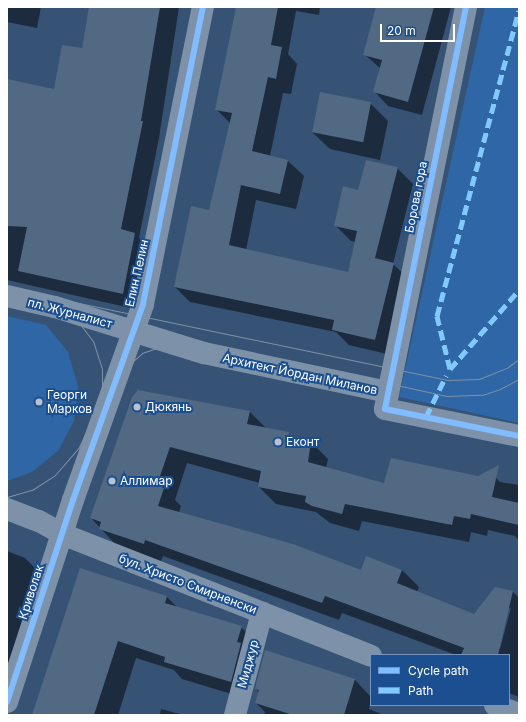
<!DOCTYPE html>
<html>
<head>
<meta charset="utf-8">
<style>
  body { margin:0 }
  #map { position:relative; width:526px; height:722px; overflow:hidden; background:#365274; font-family:Inter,sans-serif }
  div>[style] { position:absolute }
  .green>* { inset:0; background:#2f66a5 }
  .shadow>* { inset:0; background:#0007 }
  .building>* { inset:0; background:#526984; transform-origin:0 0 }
  .minor>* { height:22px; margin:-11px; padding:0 11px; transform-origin:11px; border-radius:11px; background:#7d92a8 }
  .tram>* { height:1px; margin:-0.5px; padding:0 0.5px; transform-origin:0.5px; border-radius:0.5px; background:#7e92a7 }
  .quiet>* { height:5px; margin-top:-2.5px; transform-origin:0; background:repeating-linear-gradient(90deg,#80caff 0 10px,transparent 0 15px) }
  .cycleway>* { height:6px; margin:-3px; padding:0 3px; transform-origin:3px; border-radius:3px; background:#80bcff }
  .dots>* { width:11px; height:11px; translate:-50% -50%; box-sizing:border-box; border:2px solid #1b4f8f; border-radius:50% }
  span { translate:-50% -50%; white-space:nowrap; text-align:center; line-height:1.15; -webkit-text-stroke:4px #1b4f8f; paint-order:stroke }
  .street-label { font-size:12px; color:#fff }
  .poi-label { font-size:12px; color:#fff }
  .left { translate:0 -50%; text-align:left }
  .frame { position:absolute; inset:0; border:8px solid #fff; pointer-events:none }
  .legend { position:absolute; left:370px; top:654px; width:140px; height:52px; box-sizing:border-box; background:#1b4f8f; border:1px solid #7695bc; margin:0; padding:5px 7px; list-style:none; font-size:12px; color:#fff }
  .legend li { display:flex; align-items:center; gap:8px; height:20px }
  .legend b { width:20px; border:1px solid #7695bc }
  .scale { position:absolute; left:380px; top:24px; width:75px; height:18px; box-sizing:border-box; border:2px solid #fff; border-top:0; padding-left:5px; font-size:12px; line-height:14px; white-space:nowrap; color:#fff; -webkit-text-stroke:3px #1b4f8f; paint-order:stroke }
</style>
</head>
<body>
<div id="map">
  <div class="green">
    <i style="clip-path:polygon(485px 7px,519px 7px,519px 423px,399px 397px)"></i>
    <i style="clip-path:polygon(7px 316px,46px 325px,68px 352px,78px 386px,74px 421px,58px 451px,32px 472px,7px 481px)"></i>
  </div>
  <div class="shadow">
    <i style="clip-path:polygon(7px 7px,41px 7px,37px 28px,7px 22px)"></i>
    <i style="clip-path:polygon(90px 7px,179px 7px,159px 138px,139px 238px,151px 250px,139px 310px,7px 280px,7px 80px,55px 90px,82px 49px)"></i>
    <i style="clip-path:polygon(237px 7px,320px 7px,319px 15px,296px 11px,288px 54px,297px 64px,291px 94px,283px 93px,270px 156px,288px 161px,304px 176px,296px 209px,256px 200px,246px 250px,348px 274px,355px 242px,351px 241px,335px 225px,359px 191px,397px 168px,413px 184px,393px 264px,409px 279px,391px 355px,349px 345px,336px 332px,190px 302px,175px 287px,209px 211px,231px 124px,216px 109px)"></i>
    <i style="clip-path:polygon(377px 7px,451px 7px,422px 115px,388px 106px,375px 92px,381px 69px,364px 54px)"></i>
    <i style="clip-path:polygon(370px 103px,388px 121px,380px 160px,330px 149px,312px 132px)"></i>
    <i style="clip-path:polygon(evenodd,133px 397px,249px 411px,267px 429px,311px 442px,328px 459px,326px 468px,384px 485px,478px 477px,489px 471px,500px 482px,519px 485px,519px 540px,515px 536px,488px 530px,487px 536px,471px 532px,469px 542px,362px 521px,359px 531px,330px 523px,316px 512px,276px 504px,259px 487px,260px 483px,187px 463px,175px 500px,181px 506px,179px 513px,361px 571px,402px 570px,419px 587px,417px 592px,474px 615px,496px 588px,513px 592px,519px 598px,519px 697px,509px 693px,509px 655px,456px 655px,342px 613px,339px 620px,163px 556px,161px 561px,117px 546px,91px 518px,133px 397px,511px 607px,500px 649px,499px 649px,508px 610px,511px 607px)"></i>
    <i style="clip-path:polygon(7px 551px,25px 558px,42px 575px,7px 674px)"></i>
    <i style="clip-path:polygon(167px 597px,178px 608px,241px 627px,259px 645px,248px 699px,182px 679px,174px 670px,136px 658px,118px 715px,32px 715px)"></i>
    <i style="clip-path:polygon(266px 652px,355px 680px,371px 697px,369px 709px,384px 715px,264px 715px,265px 712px,256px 703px,259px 692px,256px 689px)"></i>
    <i style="clip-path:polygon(161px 709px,183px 715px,160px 715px)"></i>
  </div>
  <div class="building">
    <i style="clip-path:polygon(89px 7px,160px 7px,141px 121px,143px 121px,121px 229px,135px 233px,123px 294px,18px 271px,27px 227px,7px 226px,7px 79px,54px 89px,62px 45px,82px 48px)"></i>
    <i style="clip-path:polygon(236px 7px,278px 7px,271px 45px,282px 47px,276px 79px,268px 77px,252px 151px,288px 160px,280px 194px,241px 185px,229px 245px,348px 272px,357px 231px,334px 226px,343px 186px,358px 190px,366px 160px,398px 167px,375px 258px,394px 263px,375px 340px,332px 330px,334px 320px,174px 287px,191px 206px,209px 210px,232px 113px,215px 110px)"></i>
    <i style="clip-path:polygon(376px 7px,434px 7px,408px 102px,373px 92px,382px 60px,363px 55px)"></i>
    <i style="left:320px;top:92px;width:52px;height:41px;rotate:11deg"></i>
    <i style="clip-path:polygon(138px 390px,250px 411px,247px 424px,289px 432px,288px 437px,311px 441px,308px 462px,384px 483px,391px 458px,478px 476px,499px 465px,492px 497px,519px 503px,519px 525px,471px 514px,470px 519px,454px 516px,452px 525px,345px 504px,342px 514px,312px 506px,305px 502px,306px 496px,258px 487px,261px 471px,170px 447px,157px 485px,164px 488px,158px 506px,293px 544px,361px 570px,366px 556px,402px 570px,397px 583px,474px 614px,495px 587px,513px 591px,498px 655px,461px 655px,464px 648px,325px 596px,322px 603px,145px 540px,144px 544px,99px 529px,101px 522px,90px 518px,132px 397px)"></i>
    <i style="clip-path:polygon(80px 568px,167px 596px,165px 603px,242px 626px,237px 642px,241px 643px,231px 682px,164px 662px,165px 657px,118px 641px,94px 715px,32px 715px)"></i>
    <i style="clip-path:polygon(265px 650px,355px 679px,344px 715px,293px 715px,255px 703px,259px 690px,255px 689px)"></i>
  </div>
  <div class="minor">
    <i style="left:466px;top:7px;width:410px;rotate:101.4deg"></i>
    <i style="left:385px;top:409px;width:137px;rotate:11.4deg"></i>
    <i style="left:7px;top:296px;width:49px;rotate:12.9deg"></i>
    <i style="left:55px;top:307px;width:156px;rotate:17.2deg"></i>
    <i style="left:204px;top:353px;width:188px;rotate:12deg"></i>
    <i style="left:7px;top:509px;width:34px;rotate:21deg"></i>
    <i style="left:39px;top:521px;width:26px;rotate:29deg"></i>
    <i style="left:62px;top:534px;width:332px;rotate:21.5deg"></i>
    <i style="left:7px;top:702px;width:213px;rotate:-71.9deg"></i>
    <i style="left:73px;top:500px;width:208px;rotate:-70.3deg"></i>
    <i style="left:143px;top:304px;width:303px;rotate:-78.6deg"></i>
    <i style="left:495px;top:705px;width:26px;rotate:21deg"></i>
    <i style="left:235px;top:715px;width:106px;rotate:-75.2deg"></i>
  </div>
  <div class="tram">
    <i style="left:7px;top:288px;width:450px;rotate:11.8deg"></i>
    <i style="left:448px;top:380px;width:31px;rotate:-2deg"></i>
    <i style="left:479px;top:379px;width:31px;rotate:-22deg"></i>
    <i style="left:508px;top:367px;width:14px;rotate:-36deg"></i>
    <i style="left:53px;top:301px;width:26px;rotate:36deg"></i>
    <i style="left:74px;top:316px;width:31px;rotate:53deg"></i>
    <i style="left:93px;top:341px;width:29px;rotate:72deg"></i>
    <i style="left:102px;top:369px;width:27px;rotate:90deg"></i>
    <i style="left:7px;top:497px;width:26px;rotate:-16deg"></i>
    <i style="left:32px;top:490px;width:27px;rotate:-33deg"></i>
    <i style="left:55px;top:475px;width:37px;rotate:-49deg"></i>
    <i style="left:79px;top:447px;width:54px;rotate:-64.9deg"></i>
    <i style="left:102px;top:398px;width:29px;rotate:-56deg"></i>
    <i style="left:118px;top:374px;width:32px;rotate:-41deg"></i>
    <i style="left:142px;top:353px;width:34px;rotate:-19deg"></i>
    <i style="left:174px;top:342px;width:22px;rotate:-3deg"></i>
    <i style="left:196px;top:341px;width:17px;rotate:13deg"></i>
    <i style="left:213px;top:345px;width:239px;rotate:12.3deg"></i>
    <i style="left:446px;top:396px;width:36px;rotate:-2deg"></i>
    <i style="left:482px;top:395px;width:19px;rotate:-18deg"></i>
    <i style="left:500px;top:389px;width:21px;rotate:-28deg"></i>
  </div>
  <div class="quiet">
    <i style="left:450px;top:369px;width:55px;rotate:-103.8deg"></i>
    <i style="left:437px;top:316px;width:316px;rotate:-75deg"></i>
    <i style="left:450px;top:369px;width:105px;rotate:-48.9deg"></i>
    <i style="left:426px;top:417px;width:46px;rotate:-64deg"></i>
  </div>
  <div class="cycleway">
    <i style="left:466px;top:7px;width:410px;rotate:101.4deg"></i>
    <i style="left:385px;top:409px;width:137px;rotate:11.4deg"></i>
    <i style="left:7px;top:702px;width:213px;rotate:-71.9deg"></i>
    <i style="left:73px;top:500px;width:208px;rotate:-70.3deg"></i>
    <i style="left:143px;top:304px;width:303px;rotate:-78.6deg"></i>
  </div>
  <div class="dots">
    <i style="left:39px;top:402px;background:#b9c2ce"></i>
    <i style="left:137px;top:407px;background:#b9c2ce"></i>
    <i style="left:278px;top:442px;background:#b9c2ce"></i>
    <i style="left:112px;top:481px;background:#b9c2ce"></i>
  </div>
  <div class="street-label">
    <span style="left:416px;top:197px;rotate:-79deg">Борова гора</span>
    <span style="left:137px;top:273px;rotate:-77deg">Елин Пелин</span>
    <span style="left:70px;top:313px;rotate:15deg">пл. Журналист</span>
    <span style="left:300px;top:374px;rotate:12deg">Архитект Йордан Миланов</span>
    <span style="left:188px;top:584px;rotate:21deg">бул. Христо Смирненски</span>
    <span style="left:31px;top:592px;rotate:-72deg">Криволак</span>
    <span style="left:248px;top:664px;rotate:-75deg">Миджур</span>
  </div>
  <div class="poi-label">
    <span class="left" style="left:47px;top:402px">Георги<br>Марков</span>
    <span class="left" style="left:145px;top:407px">Дюкянь</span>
    <span class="left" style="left:286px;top:442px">Еконт</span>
    <span class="left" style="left:120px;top:481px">Аллимар</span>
  </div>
  <div class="frame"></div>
  <ul class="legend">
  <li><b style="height:5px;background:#80bcff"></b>Cycle path</li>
  <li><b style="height:5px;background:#80caff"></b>Path</li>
  </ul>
  <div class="scale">20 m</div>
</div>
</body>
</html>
